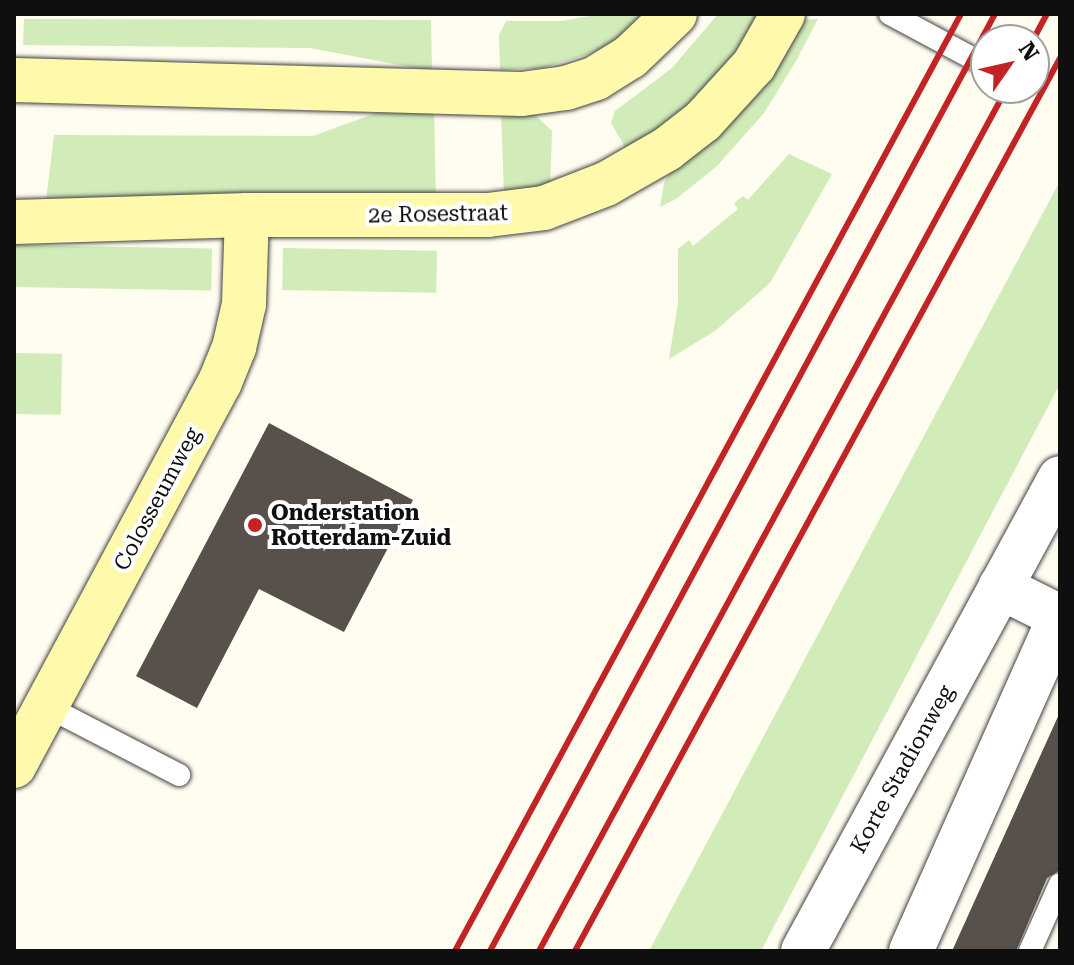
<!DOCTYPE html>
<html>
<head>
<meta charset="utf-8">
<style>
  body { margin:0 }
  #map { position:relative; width:1074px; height:965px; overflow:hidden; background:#fffdf0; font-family:"Roboto Serif",serif }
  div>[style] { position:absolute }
  .green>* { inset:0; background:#d1ebb9; transform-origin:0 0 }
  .building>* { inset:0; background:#58504b }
  .roads { filter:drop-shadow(0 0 2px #424242) drop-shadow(0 0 2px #424242) }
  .lane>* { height:22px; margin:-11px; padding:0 11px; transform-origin:11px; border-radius:11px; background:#fff }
  .street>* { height:44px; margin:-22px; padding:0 22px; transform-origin:22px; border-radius:22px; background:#fff }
  .secondary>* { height:44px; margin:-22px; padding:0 22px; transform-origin:22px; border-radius:22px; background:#fff9ab }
  .rail>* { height:6px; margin:-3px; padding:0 3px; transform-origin:3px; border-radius:3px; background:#c22324 }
  .dots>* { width:22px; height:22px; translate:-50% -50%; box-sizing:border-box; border:4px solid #fff; border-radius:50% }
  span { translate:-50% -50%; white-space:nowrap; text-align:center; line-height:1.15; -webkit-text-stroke:8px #fff; paint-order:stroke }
  .street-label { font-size:22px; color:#0f0f0f }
  .poi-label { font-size:22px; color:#0f0f0f; font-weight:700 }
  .left { translate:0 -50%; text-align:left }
  .frame { position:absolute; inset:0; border:16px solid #0f0f0f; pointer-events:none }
  .north { position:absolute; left:970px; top:24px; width:80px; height:80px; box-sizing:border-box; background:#fff; border:2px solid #9f9f9f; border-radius:50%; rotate:56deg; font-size:22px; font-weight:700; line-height:32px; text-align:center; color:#0f0f0f }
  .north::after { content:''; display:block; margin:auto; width:28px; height:36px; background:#c22324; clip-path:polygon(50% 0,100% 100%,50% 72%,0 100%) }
</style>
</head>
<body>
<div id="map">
  <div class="green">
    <i style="clip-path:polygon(600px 14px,649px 14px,608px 45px,586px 55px,541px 68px,500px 70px,499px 35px,506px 21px,562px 21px)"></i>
    <i style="clip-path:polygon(718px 14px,765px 14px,702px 98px,628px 152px,611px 123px,615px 111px,672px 68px)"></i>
    <i style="clip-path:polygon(24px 19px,431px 20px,432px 71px,310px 48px,23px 45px)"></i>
    <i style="clip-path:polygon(818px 19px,796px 61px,764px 113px,717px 166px,676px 199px,660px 207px,664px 183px,671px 171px,800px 20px)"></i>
    <i style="clip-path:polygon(434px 102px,436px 205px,46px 201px,54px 135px,313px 136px,387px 109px)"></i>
    <i style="clip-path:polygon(501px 110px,533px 113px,552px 131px,550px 188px,504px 196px)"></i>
    <i style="clip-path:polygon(789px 154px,832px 174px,770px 283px,715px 331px,669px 359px,678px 303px,678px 249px,689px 240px,693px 246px,738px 209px,734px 203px,743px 196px,748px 200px)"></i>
    <i style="clip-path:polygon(1060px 181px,1060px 384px,761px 951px,649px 951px)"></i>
    <i style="left:14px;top:245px;width:198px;height:42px;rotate:1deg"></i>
    <i style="left:283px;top:248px;width:154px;height:42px;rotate:1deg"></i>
    <i style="left:14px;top:353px;width:48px;height:61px;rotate:1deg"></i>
  </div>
  <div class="building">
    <i style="clip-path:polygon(269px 423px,413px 500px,344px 632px,259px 589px,197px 708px,136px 676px)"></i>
    <i style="clip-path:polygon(1060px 712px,1060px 870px,1047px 878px,1016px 951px,952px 951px)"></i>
  </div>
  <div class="roads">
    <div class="lane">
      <i style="left:890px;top:14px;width:93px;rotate:28.2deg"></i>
      <i style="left:46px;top:706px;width:150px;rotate:27.4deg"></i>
      <i style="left:1030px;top:951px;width:73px;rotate:-65.9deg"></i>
    </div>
    <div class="street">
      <i style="left:803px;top:951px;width:538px;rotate:-61.48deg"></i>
      <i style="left:911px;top:951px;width:366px;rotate:-66deg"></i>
      <i style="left:1060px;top:617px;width:67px;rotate:-153.4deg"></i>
    </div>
    <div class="secondary">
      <i style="left:14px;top:80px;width:508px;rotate:1.58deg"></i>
      <i style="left:522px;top:94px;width:44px;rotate:-7.8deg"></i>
      <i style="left:566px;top:88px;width:32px;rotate:-18deg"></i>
      <i style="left:596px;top:78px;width:40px;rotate:-32deg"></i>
      <i style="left:630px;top:57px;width:62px;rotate:-43.7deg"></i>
      <i style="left:14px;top:222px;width:233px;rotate:-1.7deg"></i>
      <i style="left:247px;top:215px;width:241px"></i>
      <i style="left:488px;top:215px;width:56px;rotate:-7.1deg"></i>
      <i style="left:544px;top:208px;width:66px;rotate:-21.2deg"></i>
      <i style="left:606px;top:184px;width:70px;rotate:-29.8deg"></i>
      <i style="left:667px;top:149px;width:46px;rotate:-37.9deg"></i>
      <i style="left:703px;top:121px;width:76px;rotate:-47.7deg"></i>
      <i style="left:754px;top:65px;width:59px;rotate:-60.4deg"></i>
      <i style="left:14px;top:766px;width:436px;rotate:-61.8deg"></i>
      <i style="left:220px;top:382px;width:37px;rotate:-68deg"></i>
      <i style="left:234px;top:348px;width:45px;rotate:-77.2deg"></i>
      <i style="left:244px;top:304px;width:89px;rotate:-88.1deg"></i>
    </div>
  </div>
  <div class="rail">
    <i style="left:1033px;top:40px;width:30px;rotate:-62deg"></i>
    <i style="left:455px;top:951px;width:1065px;rotate:-61.63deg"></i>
    <i style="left:490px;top:951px;width:1064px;rotate:-61.68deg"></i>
    <i style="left:539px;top:951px;width:982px;rotate:-61.53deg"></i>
    <i style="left:575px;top:951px;width:1016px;rotate:-61.49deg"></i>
  </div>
  <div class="dots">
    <i style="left:255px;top:525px;background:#c22324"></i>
  </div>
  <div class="street-label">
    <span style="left:438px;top:214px;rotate:-1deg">2e Rosestraat</span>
    <span style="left:157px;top:499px;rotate:-62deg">Colosseumweg</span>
    <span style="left:902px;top:769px;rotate:-61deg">Korte Stadionweg</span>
  </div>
  <div class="poi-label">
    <span class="left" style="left:271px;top:525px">Onderstation<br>Rotterdam-Zuid</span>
  </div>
  <div class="frame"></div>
  <div class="north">N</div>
</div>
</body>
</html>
